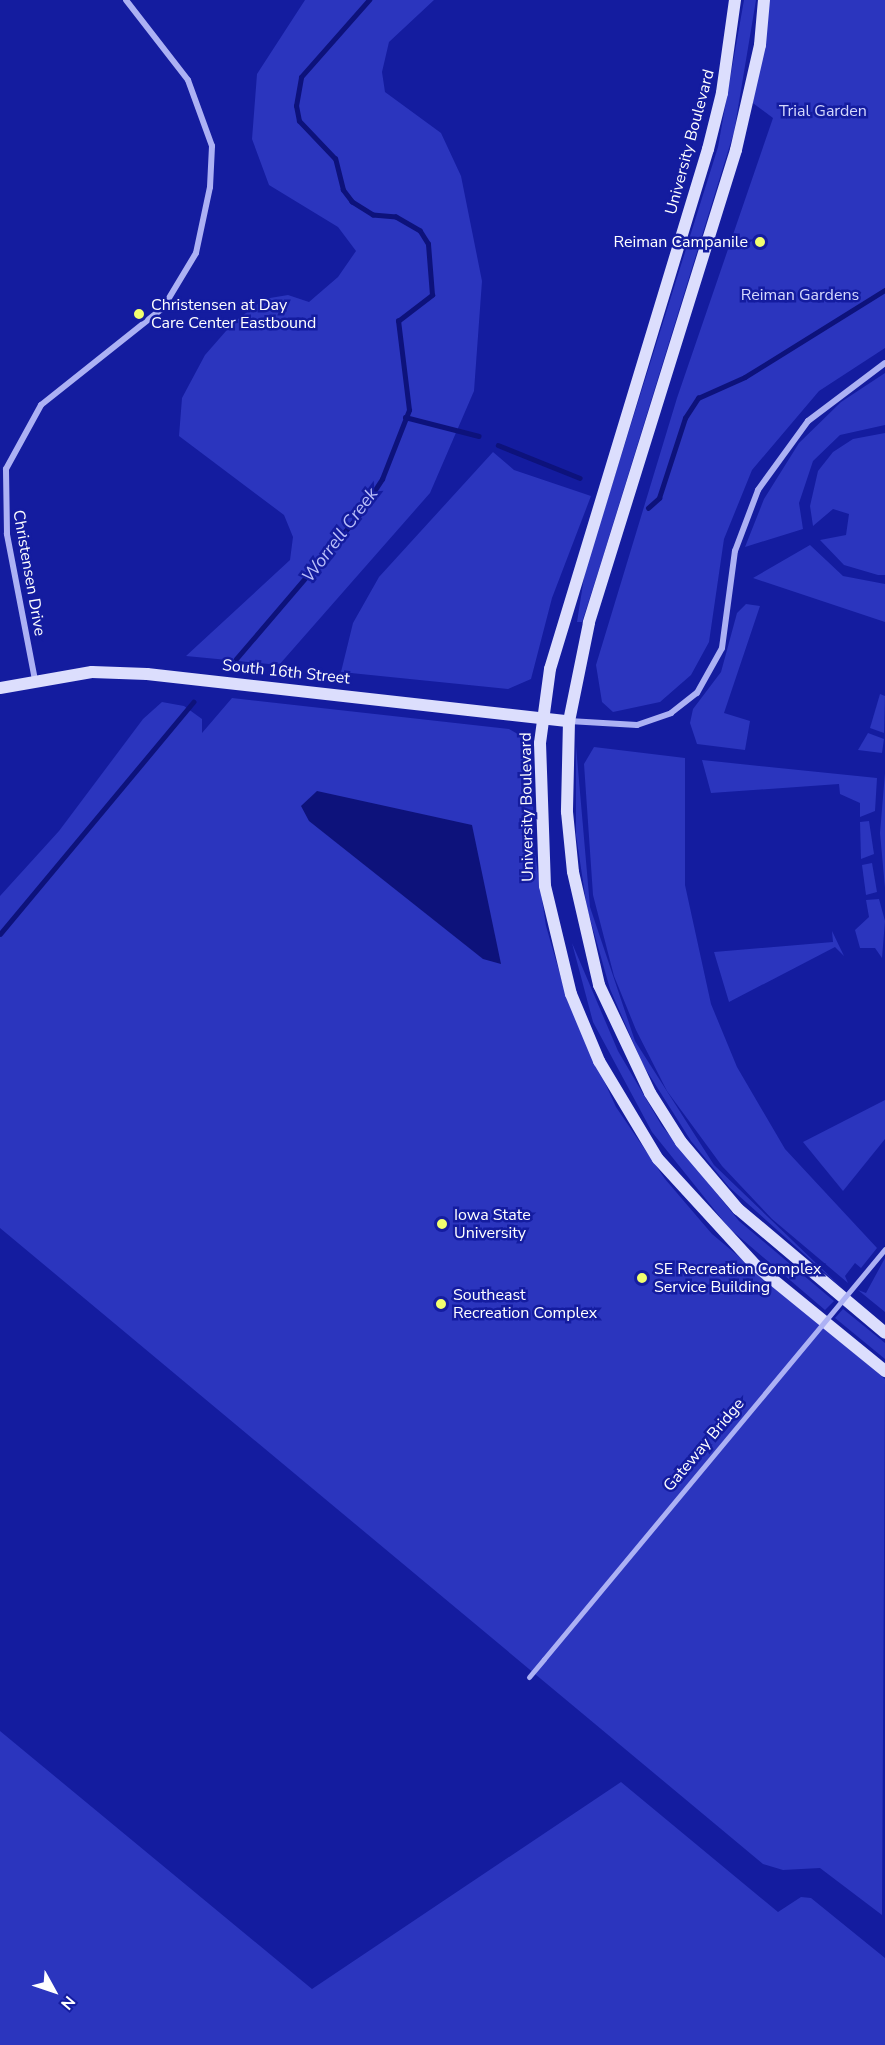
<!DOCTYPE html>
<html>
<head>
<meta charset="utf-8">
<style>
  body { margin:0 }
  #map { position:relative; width:885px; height:2045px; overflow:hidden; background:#141c9f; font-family:"Nunito Sans",sans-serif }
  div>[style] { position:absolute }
  .green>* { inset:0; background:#2b35be }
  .water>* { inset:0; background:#0d127b }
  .stream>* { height:4.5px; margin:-2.25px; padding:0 2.25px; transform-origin:2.25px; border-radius:2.25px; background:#0d127b }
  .pedestrian>* { height:5px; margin:-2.5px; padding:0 2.5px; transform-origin:2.5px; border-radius:2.5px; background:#acb1f4 }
  .minor>* { height:6px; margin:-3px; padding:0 3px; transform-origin:3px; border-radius:3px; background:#acb1f4 }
  .secondary>* { height:12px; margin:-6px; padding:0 6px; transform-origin:6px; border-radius:6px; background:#dcdefd }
  .pedestrian-bridge>* { height:5px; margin:-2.5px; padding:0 2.5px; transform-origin:2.5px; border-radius:2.5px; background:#acb1f4 }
  .dots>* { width:16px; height:16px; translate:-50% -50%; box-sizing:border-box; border:3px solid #141c9f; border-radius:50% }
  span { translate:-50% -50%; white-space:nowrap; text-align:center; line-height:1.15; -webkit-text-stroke:5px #141c9f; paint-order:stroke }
  .park-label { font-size:16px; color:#d5d8fd }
  .street-label { font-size:16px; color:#fff }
  .poi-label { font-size:16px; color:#fff }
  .right { translate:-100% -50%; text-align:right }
  .left { translate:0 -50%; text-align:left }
  .water-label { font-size:18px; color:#b9befa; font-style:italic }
  .north { position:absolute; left:24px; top:1961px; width:60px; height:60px; -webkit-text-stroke:4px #141c9f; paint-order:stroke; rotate:130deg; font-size:16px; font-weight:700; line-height:24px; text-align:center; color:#fff }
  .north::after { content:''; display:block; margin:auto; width:21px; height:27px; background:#fff; clip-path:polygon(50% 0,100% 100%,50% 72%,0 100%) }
</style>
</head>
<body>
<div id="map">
  <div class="green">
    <i style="clip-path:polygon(305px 0,434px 0,389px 42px,382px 72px,385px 92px,441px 133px,461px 176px,482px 281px,474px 391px,430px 493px,279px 665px,186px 656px,290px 560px,293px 537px,284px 515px,179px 436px,182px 398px,205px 355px,233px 323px,264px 299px,288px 295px,309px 302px,338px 277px,356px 251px,338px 227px,269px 185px,252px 139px,257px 74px)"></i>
    <i style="clip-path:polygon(744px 0,756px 0,734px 132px,600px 566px,582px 622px,577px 622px,585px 571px,718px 147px)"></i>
    <i style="clip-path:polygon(764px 0,885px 0,885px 348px,819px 391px,752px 470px,724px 539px,709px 642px,691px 675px,660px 702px,613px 712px,602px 702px,596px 665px,677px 398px,773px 118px,750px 101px)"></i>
    <i style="clip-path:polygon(885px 373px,885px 425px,840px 435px,813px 461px,799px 503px,803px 529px,745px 547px,764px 499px,799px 443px,841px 402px)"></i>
    <i style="clip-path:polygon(885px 433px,885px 575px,878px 575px,844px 565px,820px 540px,846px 535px,849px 514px,833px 509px,813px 526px,810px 506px,818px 471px,833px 452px,853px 439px)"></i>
    <i style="clip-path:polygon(493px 452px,514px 470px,591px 496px,552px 598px,531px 679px,508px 689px,341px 672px,353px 623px,379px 577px)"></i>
    <i style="clip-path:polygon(810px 545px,843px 576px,885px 584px,885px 622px,753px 578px)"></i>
    <i style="clip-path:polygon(746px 604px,760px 606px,724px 713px,750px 721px,745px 750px,697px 744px,690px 723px,693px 709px,721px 672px,737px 613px)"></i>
    <i style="clip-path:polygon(880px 694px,885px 696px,884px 733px,870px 728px)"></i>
    <i style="clip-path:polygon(232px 698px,509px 729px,523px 737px,532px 753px,534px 847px,546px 926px,568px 1002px,616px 1107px,665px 1179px,712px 1234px,885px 1379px,882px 1915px,820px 1868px,783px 1870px,763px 1864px,0 1228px,0 896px,59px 831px,143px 719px,162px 702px,184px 706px,202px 719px,202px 733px)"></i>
    <i style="clip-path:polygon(868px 733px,884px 739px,882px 753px,858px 750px)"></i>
    <i style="clip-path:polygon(576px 746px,590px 907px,635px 1041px,714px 1165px,843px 1289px,729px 1187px,691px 1141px,643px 1065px,610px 989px,587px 908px,576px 835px)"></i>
    <i style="clip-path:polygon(594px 747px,685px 758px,685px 885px,711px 1004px,737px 1067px,785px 1149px,877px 1248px,861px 1268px,855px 1263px,845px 1276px,848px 1283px,772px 1219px,722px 1166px,667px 1091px,636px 1030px,614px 976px,593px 895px,584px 764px)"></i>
    <i style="clip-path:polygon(702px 760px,877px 778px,875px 811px,860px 817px,860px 803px,840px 794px,839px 784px,711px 793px)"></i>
    <i style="clip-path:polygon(885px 773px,885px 888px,880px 833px)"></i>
    <i style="clip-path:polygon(869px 821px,874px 854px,861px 859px,860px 822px)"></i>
    <i style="clip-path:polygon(872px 863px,877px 892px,866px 895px,862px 865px)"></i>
    <i style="clip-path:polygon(879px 899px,885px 921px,882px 958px,875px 948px,860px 948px,855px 930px,869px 917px,866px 900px)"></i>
    <i style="clip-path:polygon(832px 931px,844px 956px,835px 947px,729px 1002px,714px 952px,833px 942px)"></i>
    <i style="clip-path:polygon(572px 943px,618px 1051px,662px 1126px,739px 1221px,834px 1301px,825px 1310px,729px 1228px,652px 1132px,593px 1022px)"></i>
    <i style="clip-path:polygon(885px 1100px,885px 1139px,843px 1191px,803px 1142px)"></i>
    <i style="clip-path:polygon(885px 1258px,885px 1312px,858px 1290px,866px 1293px)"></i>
    <i style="clip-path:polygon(843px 1309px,885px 1343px,885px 1359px,835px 1318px)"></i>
    <i style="clip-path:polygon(0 1731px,312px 1989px,621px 1782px,778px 1912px,801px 1897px,811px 1898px,885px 1958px,885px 2045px,0 2045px)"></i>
  </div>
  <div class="water">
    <i style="clip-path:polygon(317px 791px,472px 825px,501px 964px,483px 959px,309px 821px,301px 806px)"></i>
  </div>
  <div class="stream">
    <i style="left:405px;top:417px;width:76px;rotate:14.4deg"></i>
    <i style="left:498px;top:445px;width:88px;rotate:21.9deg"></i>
    <i style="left:648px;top:508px;width:15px;rotate:-42deg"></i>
    <i style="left:659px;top:498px;width:84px;rotate:-72deg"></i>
    <i style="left:685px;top:418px;width:24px;rotate:-57deg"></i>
    <i style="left:698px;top:398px;width:51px;rotate:-24.1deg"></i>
    <i style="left:745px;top:377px;width:165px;rotate:-31.9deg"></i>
    <i style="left:236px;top:659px;width:188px;rotate:-49.5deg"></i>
    <i style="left:358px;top:516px;width:44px;rotate:-57deg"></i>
    <i style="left:382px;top:479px;width:74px;rotate:-68.6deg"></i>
    <i style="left:409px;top:410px;width:90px;rotate:-97deg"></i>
    <i style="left:398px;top:321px;width:43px;rotate:-37.4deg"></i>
    <i style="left:432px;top:295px;width:51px;rotate:-94.5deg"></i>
    <i style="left:428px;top:244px;width:15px;rotate:-122deg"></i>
    <i style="left:420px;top:231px;width:28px;rotate:-150deg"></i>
    <i style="left:396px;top:217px;width:23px;rotate:-175deg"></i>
    <i style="left:373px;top:215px;width:25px;rotate:-148deg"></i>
    <i style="left:352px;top:202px;width:15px;rotate:-127deg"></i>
    <i style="left:343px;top:190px;width:32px;rotate:-104deg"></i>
    <i style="left:335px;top:159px;width:52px;rotate:-133.5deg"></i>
    <i style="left:299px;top:121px;width:15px;rotate:-101deg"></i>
    <i style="left:296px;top:106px;width:29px;rotate:-80deg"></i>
    <i style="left:301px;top:77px;width:103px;rotate:-48.6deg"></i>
    <i style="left:0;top:934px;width:302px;rotate:-50.2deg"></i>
  </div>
  <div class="pedestrian">
    <i style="left:529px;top:1677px;width:23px;rotate:-50deg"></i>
  </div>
  <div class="minor">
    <i style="left:35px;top:680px;width:149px;rotate:-100.9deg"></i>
    <i style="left:7px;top:534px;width:65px;rotate:-90.9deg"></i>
    <i style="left:6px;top:469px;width:73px;rotate:-61.3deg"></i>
    <i style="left:41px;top:405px;width:156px;rotate:-38.5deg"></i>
    <i style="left:163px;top:308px;width:64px;rotate:-59deg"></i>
    <i style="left:196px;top:253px;width:67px;rotate:-78deg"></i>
    <i style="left:210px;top:187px;width:41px;rotate:-87.2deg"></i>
    <i style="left:212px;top:146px;width:70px;rotate:-110deg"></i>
    <i style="left:188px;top:80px;width:101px;rotate:-127.8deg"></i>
    <i style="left:569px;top:721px;width:68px;rotate:3.4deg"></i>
    <i style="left:637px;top:725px;width:36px;rotate:-19deg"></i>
    <i style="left:671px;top:713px;width:33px;rotate:-38deg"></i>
    <i style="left:697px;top:693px;width:51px;rotate:-60.9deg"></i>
    <i style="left:722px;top:648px;width:98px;rotate:-82.4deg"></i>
    <i style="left:735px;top:551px;width:65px;rotate:-69.3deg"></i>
    <i style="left:758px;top:490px;width:85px;rotate:-54.1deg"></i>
    <i style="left:808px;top:421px;width:96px;rotate:-37deg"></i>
  </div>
  <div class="secondary">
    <i style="left:735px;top:0;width:94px;rotate:98deg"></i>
    <i style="left:722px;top:93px;width:58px;rotate:104deg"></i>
    <i style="left:708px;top:149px;width:543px;rotate:106.9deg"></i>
    <i style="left:550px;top:669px;width:75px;rotate:97.7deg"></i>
    <i style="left:540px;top:743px;width:143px;rotate:88deg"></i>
    <i style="left:545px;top:886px;width:111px;rotate:76.5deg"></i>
    <i style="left:571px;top:994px;width:73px;rotate:67.3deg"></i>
    <i style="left:599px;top:1061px;width:114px;rotate:59deg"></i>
    <i style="left:658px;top:1159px;width:144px;rotate:47.5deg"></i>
    <i style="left:755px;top:1265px;width:168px;rotate:39.2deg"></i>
    <i style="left:764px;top:0;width:45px;rotate:95.1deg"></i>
    <i style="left:760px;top:45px;width:108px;rotate:102.9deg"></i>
    <i style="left:736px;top:150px;width:495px;rotate:107.3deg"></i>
    <i style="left:589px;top:623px;width:100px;rotate:101.5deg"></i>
    <i style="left:569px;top:721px;width:91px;rotate:91.3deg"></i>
    <i style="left:567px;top:812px;width:60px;rotate:84.3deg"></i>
    <i style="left:573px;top:872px;width:116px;rotate:77deg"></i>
    <i style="left:599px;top:985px;width:119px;rotate:64.7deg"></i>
    <i style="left:650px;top:1093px;width:58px;rotate:57.7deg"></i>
    <i style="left:681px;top:1142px;width:88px;rotate:49.6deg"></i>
    <i style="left:738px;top:1209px;width:192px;rotate:40.1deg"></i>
    <i style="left:0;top:688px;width:93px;rotate:-9.9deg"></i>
    <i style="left:92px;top:672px;width:55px;rotate:2.1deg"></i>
    <i style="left:147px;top:674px;width:425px;rotate:6.4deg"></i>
  </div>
  <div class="pedestrian-bridge">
    <i style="left:544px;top:1659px;width:533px;rotate:-50.25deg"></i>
  </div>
  <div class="dots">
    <i style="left:760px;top:242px;background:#f2ff6f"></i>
    <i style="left:139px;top:314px;background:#f2ff6f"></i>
    <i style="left:442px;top:1224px;background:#f2ff6f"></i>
    <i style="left:642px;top:1278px;background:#f2ff6f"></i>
    <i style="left:441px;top:1304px;background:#f2ff6f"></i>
  </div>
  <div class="park-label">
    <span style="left:823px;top:111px">Trial Garden</span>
    <span style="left:800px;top:295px">Reiman Gardens</span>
  </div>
  <div class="street-label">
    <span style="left:690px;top:142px;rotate:-75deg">University Boulevard</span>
    <span style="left:29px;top:573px;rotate:80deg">Christensen Drive</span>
    <span style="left:286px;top:672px;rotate:6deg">South 16th Street</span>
    <span style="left:527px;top:807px;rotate:-91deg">University Boulevard</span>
    <span style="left:704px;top:1445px;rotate:-50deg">Gateway Bridge</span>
  </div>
  <div class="poi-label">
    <span class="right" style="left:748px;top:242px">Reiman Campanile</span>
    <span class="left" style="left:151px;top:314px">Christensen at Day<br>Care Center Eastbound</span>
    <span class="left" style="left:454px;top:1224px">Iowa State<br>University</span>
    <span class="left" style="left:654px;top:1278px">SE Recreation Complex<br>Service Building</span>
    <span class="left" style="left:453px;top:1304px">Southeast<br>Recreation Complex</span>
  </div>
  <div class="water-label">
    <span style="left:340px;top:535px;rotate:-53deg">Worrell Creek</span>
  </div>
  <div class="north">N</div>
</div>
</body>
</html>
